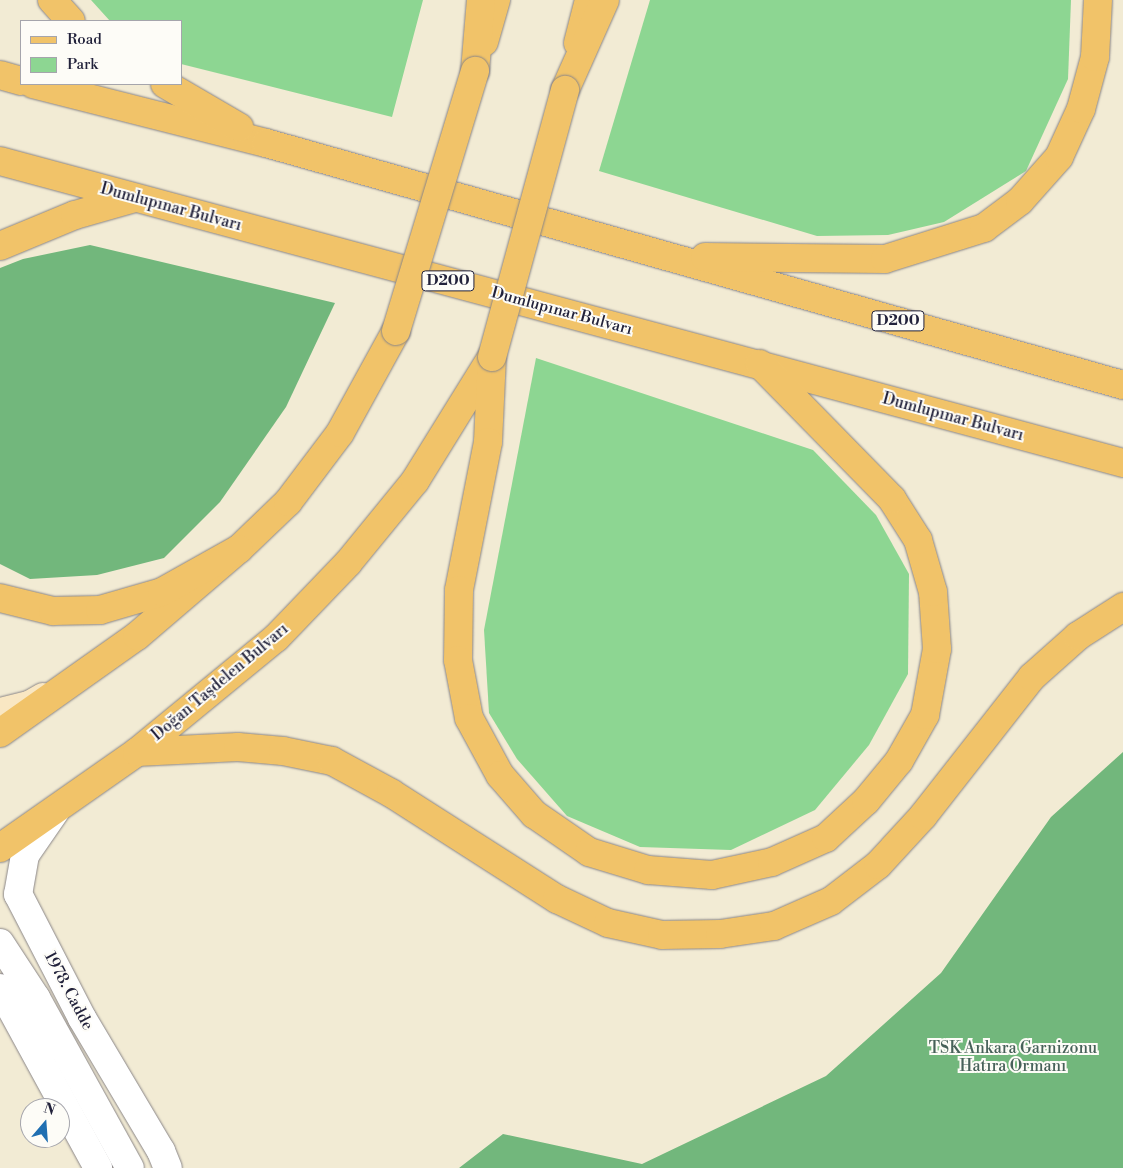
<!DOCTYPE html>
<html>
<head>
<meta charset="utf-8">
<style>
  body { margin:0 }
  #map { position:relative; width:1123px; height:1168px; overflow:hidden; background:#f2ebd4; font-family:"Libre Bodoni",serif }
  div>[style] { position:absolute }
  .green>* { inset:0; background:#8dd692 }
  .forest>* { inset:0; background:#72b77c }
  .roads { filter:drop-shadow(0 0 1px #8a8688) drop-shadow(0 0 1px #8a8688) }
  .street>* { height:28px; margin:-14px; padding:0 14px; transform-origin:14px; border-radius:14px; background:#fff }
  .secondary>* { height:28px; margin:-14px; padding:0 14px; transform-origin:14px; border-radius:14px; background:#f9e7c3 }
  .primary>* { height:28px; margin:-14px; padding:0 14px; transform-origin:14px; border-radius:14px; background:#f1c369 }
  .highway>* { height:28px; margin:-14px; padding:0 14px; transform-origin:14px; border-radius:14px; background:#f1c369 }
  .bridges { filter:drop-shadow(0 0 1px #8a8688) drop-shadow(0 0 1px #8a8688) }
  .primary-bridge>* { height:28px; margin:-14px; padding:0 14px; transform-origin:14px; border-radius:14px; background:#f1c369 }
  span { translate:-50% -50%; white-space:nowrap; text-align:center; line-height:1.15; -webkit-text-stroke:4px #fdfcf7; paint-order:stroke }
  .shield-label span { padding:1px 4px; background:#fdfcf7; border:1px solid; border-radius:4px; -webkit-text-stroke-width:0 }
  .shield-label { font-size:15px; color:#22223b; font-weight:700 }
  .street-label { font-size:16px; color:#22223b }
  .park-label { font-size:16px; color:#476159 }
  .legend { position:absolute; left:20px; top:20px; width:162px; height:65px; box-sizing:border-box; background:#fdfcf7; border:1px solid #a5a5ac; margin:0; padding:6px 9px; list-style:none; font-size:15px; color:#22223b }
  .legend li { display:flex; align-items:center; gap:10px; height:25px }
  .legend b { width:25px; border:1px solid #a5a5ac }
  .north { position:absolute; left:20px; top:1098px; width:50px; height:50px; box-sizing:border-box; background:#fdfcf7; border:1px solid #a5a5ac; border-radius:50%; rotate:18deg; font-size:14px; font-weight:700; line-height:20px; text-align:center; color:#22223b }
  .north::after { content:''; display:block; margin:auto; width:18px; height:22px; background:#1f6fb2; clip-path:polygon(50% 0,100% 100%,50% 72%,0 100%) }
</style>
</head>
<body>
<div id="map">
  <div class="green">
    <i style="clip-path:polygon(91px 0,423px 0,392px 117px,181px 64px,181px 21px,110px 21px)"></i>
    <i style="clip-path:polygon(650px 0,1071px 0,1068px 79px,1026px 171px,944px 222px,888px 235px,817px 236px,599px 171px)"></i>
    <i style="clip-path:polygon(536px 358px,813px 450px,876px 515px,909px 574px,908px 674px,869px 745px,815px 810px,731px 850px,640px 847px,567px 816px,517px 759px,489px 713px,484px 630px)"></i>
  </div>
  <div class="forest">
    <i style="clip-path:polygon(90px 245px,335px 303px,286px 407px,220px 502px,164px 558px,97px 575px,30px 579px,0 564px,0 268px,23px 259px)"></i>
    <i style="clip-path:polygon(1123px 752px,1123px 1168px,459px 1168px,503px 1134px,642px 1164px,826px 1076px,941px 973px,1051px 817px)"></i>
  </div>
  <div class="roads">
    <div class="street">
      <i style="left:56px;top:810px;width:55px;rotate:124.6deg"></i>
      <i style="left:25px;top:855px;width:40px;rotate:100deg"></i>
      <i style="left:18px;top:894px;width:140px;rotate:62.7deg"></i>
      <i style="left:82px;top:1018px;width:155px;rotate:59.3deg"></i>
      <i style="left:161px;top:1151px;width:18px;rotate:68deg"></i>
      <i style="left:0;top:943px;width:66px;rotate:56.8deg"></i>
      <i style="left:36px;top:998px;width:194px;rotate:61.1deg"></i>
      <i style="left:0;top:988px;width:205px;rotate:61.4deg"></i>
    </div>
    <div class="secondary">
      <i style="left:0;top:712px;width:30px;rotate:-14deg"></i>
      <i style="left:29px;top:705px;width:16px;rotate:-30deg"></i>
    </div>
    <div class="primary">
      <i style="left:484px;top:42px;width:44px;rotate:-74.1deg"></i>
      <i style="left:578px;top:43px;width:44px;rotate:-75.7deg"></i>
      <i style="left:0;top:733px;width:168px;rotate:-35.3deg"></i>
      <i style="left:137px;top:636px;width:134px;rotate:-40.5deg"></i>
      <i style="left:239px;top:549px;width:68px;rotate:-43.8deg"></i>
      <i style="left:288px;top:502px;width:86px;rotate:-53deg"></i>
      <i style="left:340px;top:433px;width:116px;rotate:-61.2deg"></i>
      <i style="left:0;top:848px;width:167px;rotate:-35deg"></i>
      <i style="left:137px;top:752px;width:180px;rotate:-39.4deg"></i>
      <i style="left:276px;top:638px;width:104px;rotate:-46.2deg"></i>
      <i style="left:348px;top:563px;width:106px;rotate:-50.7deg"></i>
      <i style="left:415px;top:481px;width:146px;rotate:-58.2deg"></i>
    </div>
    <div class="highway">
      <i style="left:52px;top:0;width:28px;rotate:48deg"></i>
      <i style="left:475px;top:71px;width:71px;rotate:-85.2deg"></i>
      <i style="left:0;top:75px;width:22px;rotate:16deg"></i>
      <i style="left:33px;top:84px;width:240px;rotate:14.2deg"></i>
      <i style="left:266px;top:143px;width:891px;rotate:15.77deg"></i>
      <i style="left:165px;top:84px;width:86px;rotate:30.2deg"></i>
      <i style="left:565px;top:90px;width:98px;rotate:-66deg"></i>
      <i style="left:0;top:161px;width:1163px;rotate:15.05deg"></i>
      <i style="left:0;top:246px;width:81px;rotate:-22.5deg"></i>
      <i style="left:75px;top:215px;width:62px;rotate:-15.8deg"></i>
      <i style="left:705px;top:257px;width:180px;rotate:0.6deg"></i>
      <i style="left:885px;top:259px;width:104px;rotate:-17.4deg"></i>
      <i style="left:984px;top:228px;width:45px;rotate:-36.9deg"></i>
      <i style="left:1020px;top:201px;width:59px;rotate:-48.4deg"></i>
      <i style="left:1059px;top:157px;width:53px;rotate:-65.4deg"></i>
      <i style="left:1081px;top:109px;width:54px;rotate:-74.9deg"></i>
      <i style="left:1095px;top:57px;width:57px;rotate:-87deg"></i>
      <i style="left:492px;top:357px;width:85px;rotate:92.7deg"></i>
      <i style="left:488px;top:442px;width:151px;rotate:101.1deg"></i>
      <i style="left:459px;top:590px;width:70px;rotate:90.8deg"></i>
      <i style="left:458px;top:660px;width:59px;rotate:79.3deg"></i>
      <i style="left:469px;top:718px;width:65px;rotate:61.5deg"></i>
      <i style="left:500px;top:775px;width:52px;rotate:48.9deg"></i>
      <i style="left:534px;top:814px;width:67px;rotate:34.6deg"></i>
      <i style="left:589px;top:852px;width:62px;rotate:17deg"></i>
      <i style="left:648px;top:870px;width:64px;rotate:4.5deg"></i>
      <i style="left:712px;top:875px;width:61px;rotate:-12.2deg"></i>
      <i style="left:772px;top:862px;width:59px;rotate:-24deg"></i>
      <i style="left:826px;top:838px;width:54px;rotate:-42.8deg"></i>
      <i style="left:866px;top:801px;width:52px;rotate:-50.5deg"></i>
      <i style="left:899px;top:761px;width:53px;rotate:-60.5deg"></i>
      <i style="left:925px;top:715px;width:67px;rotate:-79.7deg"></i>
      <i style="left:937px;top:649px;width:57px;rotate:-94deg"></i>
      <i style="left:933px;top:592px;width:54px;rotate:-106.1deg"></i>
      <i style="left:918px;top:540px;width:49px;rotate:-122.4deg"></i>
      <i style="left:892px;top:499px;width:189px;rotate:-134.4deg"></i>
      <i style="left:0;top:598px;width:55px;rotate:13.8deg"></i>
      <i style="left:53px;top:611px;width:47px;rotate:-1.2deg"></i>
      <i style="left:100px;top:610px;width:65px;rotate:-16.2deg"></i>
      <i style="left:162px;top:592px;width:88px;rotate:-29.2deg"></i>
      <i style="left:137px;top:752px;width:101px;rotate:-2.8deg"></i>
      <i style="left:238px;top:747px;width:45px;rotate:5.1deg"></i>
      <i style="left:283px;top:751px;width:50px;rotate:11.5deg"></i>
      <i style="left:332px;top:761px;width:67px;rotate:28.5deg"></i>
      <i style="left:391px;top:793px;width:197px;rotate:32.6deg"></i>
      <i style="left:557px;top:899px;width:56px;rotate:25.2deg"></i>
      <i style="left:608px;top:923px;width:55px;rotate:12.5deg"></i>
      <i style="left:662px;top:935px;width:58px;rotate:-1deg"></i>
      <i style="left:720px;top:934px;width:55px;rotate:-8.4deg"></i>
      <i style="left:774px;top:926px;width:62px;rotate:-23.7deg"></i>
      <i style="left:831px;top:901px;width:59px;rotate:-37.5deg"></i>
      <i style="left:878px;top:865px;width:67px;rotate:-47.4deg"></i>
      <i style="left:923px;top:816px;width:177px;rotate:-51.9deg"></i>
      <i style="left:1032px;top:677px;width:62px;rotate:-41.7deg"></i>
      <i style="left:1078px;top:636px;width:54px;rotate:-32.8deg"></i>
    </div>
  </div>
  <div class="bridges">
    <div class="primary-bridge">
      <i style="left:396px;top:331px;width:272px;rotate:-73.1deg"></i>
      <i style="left:492px;top:357px;width:277px;rotate:-74.7deg"></i>
    </div>
  </div>
  <div class="shield-label">
    <span style="left:448px;top:281px">D200</span>
    <span style="left:898px;top:321px">D200</span>
  </div>
  <div class="street-label">
    <span style="left:171px;top:207px;rotate:15deg">Dumlupınar Bulvarı</span>
    <span style="left:562px;top:311px;rotate:15deg">Dumlupınar Bulvarı</span>
    <span style="left:953px;top:417px;rotate:15deg">Dumlupınar Bulvarı</span>
    <span style="left:220px;top:682px;rotate:-40deg">Doğan Taşdelen Bulvarı</span>
    <span style="left:69px;top:991px;rotate:62deg">1978. Cadde</span>
  </div>
  <div class="park-label">
    <span style="left:1013px;top:1057px">TSK Ankara Garnizonu<br>Hatıra Ormanı</span>
  </div>
  <ul class="legend">
  <li><b style="height:6px;background:#f1c369"></b>Road</li>
  <li><b style="height:14px;background:#8dd692"></b>Park</li>
  </ul>
  <div class="north">N</div>
</div>
</body>
</html>
